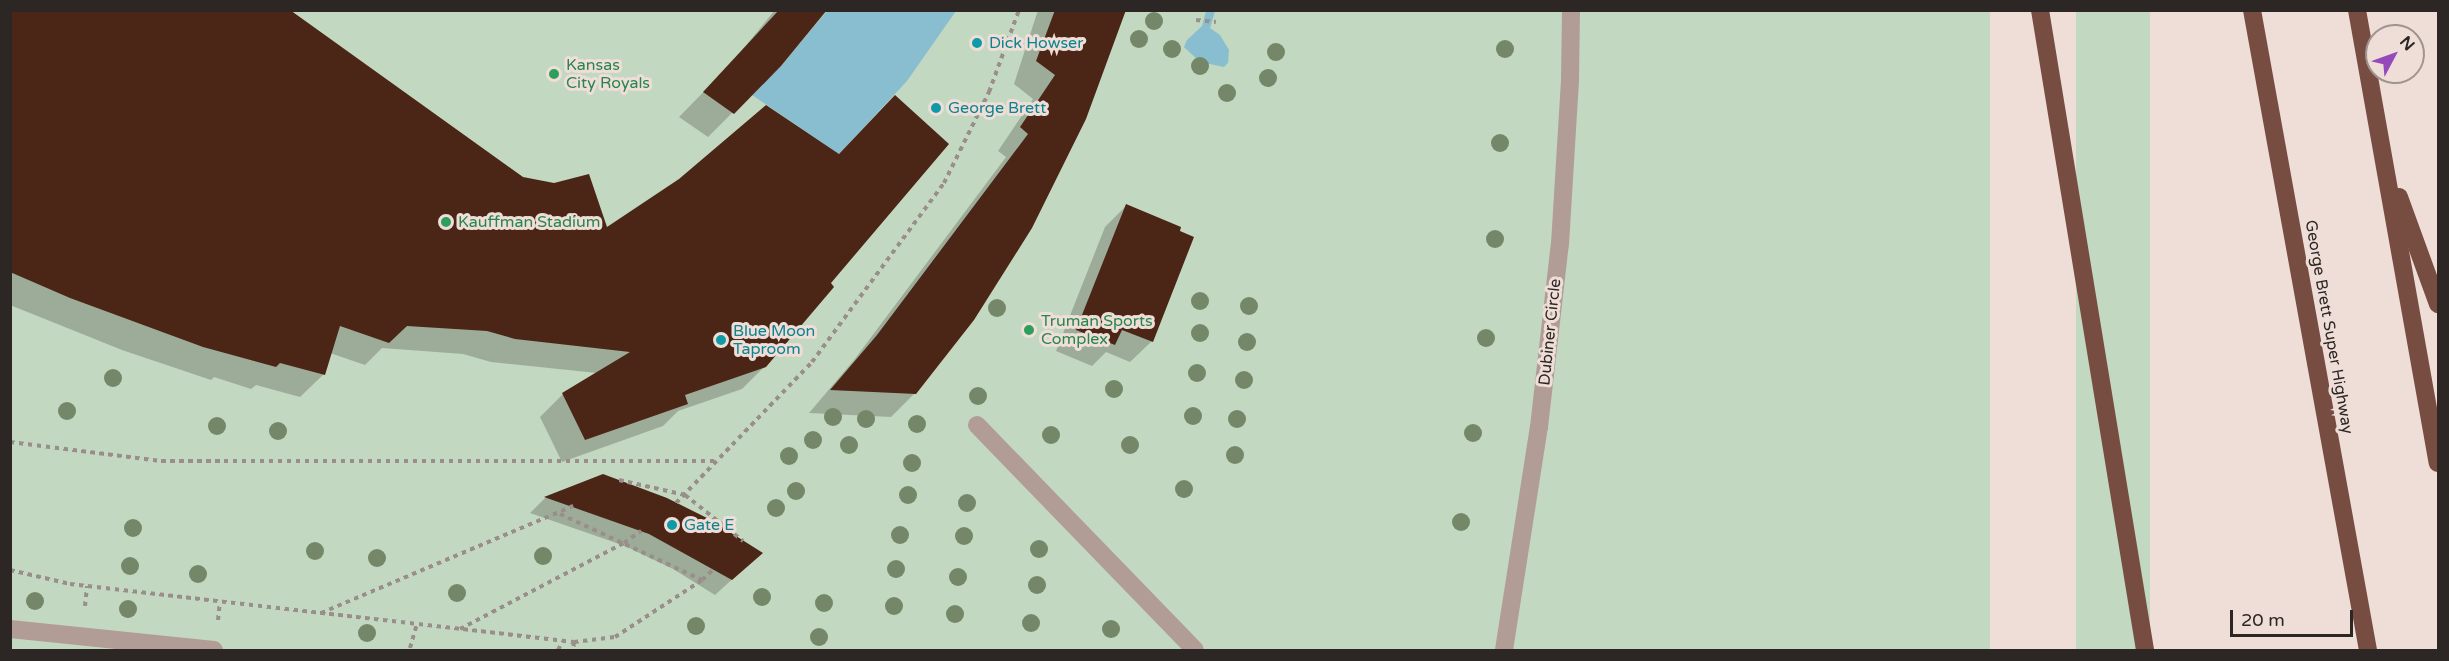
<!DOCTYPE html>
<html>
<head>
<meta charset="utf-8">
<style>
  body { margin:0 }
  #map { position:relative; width:2449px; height:661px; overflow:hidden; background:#eeded7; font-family:"Varela Round",sans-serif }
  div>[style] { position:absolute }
  .green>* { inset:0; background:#c3d8c0; transform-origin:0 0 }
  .water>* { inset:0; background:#89bed1 }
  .shadow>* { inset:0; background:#0003 }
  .building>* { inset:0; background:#4b2616 }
  .path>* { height:4px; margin-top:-2px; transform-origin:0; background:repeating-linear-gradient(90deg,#9a8e8a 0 4.5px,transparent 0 9px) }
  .minor>* { height:18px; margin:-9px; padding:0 9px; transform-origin:9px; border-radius:9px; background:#b29c96 }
  .highway>* { height:18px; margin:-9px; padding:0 9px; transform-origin:9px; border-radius:9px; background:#784d41 }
  .trees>* { width:18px; height:18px; margin:-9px; border-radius:50%; background:#748768 }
  .dots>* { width:16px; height:16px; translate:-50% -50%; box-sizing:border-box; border:3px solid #eeded7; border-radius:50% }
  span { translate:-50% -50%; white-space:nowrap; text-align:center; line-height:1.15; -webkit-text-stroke:6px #eeded7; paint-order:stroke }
  .culture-label { font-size:16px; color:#0d838f }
  .left { translate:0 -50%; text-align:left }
  .leisure-label { font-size:16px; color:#27864d }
  .street-label { font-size:16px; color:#2c2624 }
  .frame { position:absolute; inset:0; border:12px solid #2c2624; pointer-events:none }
  .north { position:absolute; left:2365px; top:24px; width:60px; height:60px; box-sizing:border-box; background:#eeded7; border:2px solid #a0948f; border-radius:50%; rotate:49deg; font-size:16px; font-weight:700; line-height:24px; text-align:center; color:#2c2624 }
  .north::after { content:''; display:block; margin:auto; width:21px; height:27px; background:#9549bb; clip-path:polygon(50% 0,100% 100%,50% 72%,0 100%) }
  .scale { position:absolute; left:2230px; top:610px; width:123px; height:27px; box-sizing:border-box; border:3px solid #2c2624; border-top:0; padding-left:8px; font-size:18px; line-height:21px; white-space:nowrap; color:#2c2624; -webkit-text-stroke:4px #eeded7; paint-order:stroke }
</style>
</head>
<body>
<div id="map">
  <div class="green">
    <i style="left:10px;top:11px;width:1980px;height:639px"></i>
    <i style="left:2076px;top:11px;width:74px;height:650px"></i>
  </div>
  <div class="water">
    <i style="clip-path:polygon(827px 11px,956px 11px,907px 81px,839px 154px,752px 95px,781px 66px)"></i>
    <i style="clip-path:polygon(1206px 11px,1215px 11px,1210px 28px,1220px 35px,1229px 50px,1228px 63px,1224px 67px,1200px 62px,1184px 47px,1187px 40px,1202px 26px)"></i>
  </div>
  <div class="shadow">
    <i style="clip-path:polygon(10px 10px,508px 171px,606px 229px,829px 283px,765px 366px,742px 389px,678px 411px,663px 426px,562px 462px,540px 417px,563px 394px,597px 373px,491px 362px,463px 354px,382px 348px,365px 365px,330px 353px,324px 374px,300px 397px,256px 385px,251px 389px,214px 377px,211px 380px,122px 350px,10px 305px)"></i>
    <i style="clip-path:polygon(775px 10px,824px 10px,780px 65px,708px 137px,679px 117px,729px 66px)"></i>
    <i style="clip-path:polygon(1038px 10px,1124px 10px,915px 393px,891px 417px,809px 413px,854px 360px,1006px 157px,998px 151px,1033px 99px,1014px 84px)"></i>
    <i style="clip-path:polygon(1126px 206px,1152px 341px,1130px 362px,1106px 352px,1092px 366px,1056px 351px,1105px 227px)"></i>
    <i style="clip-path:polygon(603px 476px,760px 554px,715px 595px,673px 569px,625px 546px,530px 513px,545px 498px)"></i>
  </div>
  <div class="building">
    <i style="clip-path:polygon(10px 10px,290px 10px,523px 177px,554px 183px,589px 174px,607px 227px,679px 179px,766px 105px,839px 154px,895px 95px,949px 144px,831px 283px,834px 287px,766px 367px,685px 395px,688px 404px,585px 440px,562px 393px,630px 352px,515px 339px,487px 331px,407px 326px,389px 343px,340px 326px,325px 375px,280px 363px,276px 367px,203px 347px,70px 298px,10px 272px)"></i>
    <i style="clip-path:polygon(779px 10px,827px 10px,781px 66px,734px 114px,703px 92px)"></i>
    <i style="clip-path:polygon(1055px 10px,1126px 10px,1086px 119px,1032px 228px,974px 320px,916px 394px,830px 390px,877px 335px,1028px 134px,1020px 127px,1055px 75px,1036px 61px)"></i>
    <i style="clip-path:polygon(1126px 204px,1181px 227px,1180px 231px,1194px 237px,1153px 342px,1122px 330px,1115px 345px,1076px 330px)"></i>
    <i style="clip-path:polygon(603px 474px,667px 498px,709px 519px,763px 553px,732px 580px,649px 534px,544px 497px)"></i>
  </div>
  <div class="path">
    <i style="left:1196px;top:20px;width:20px;rotate:6deg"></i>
    <i style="left:10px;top:442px;width:152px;rotate:7.2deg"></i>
    <i style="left:161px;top:461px;width:557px"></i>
    <i style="left:619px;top:480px;width:68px;rotate:12.8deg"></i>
    <i style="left:685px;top:495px;width:74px;rotate:38.4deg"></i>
    <i style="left:676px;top:503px;width:196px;rotate:-46deg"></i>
    <i style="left:812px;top:362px;width:222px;rotate:-53.6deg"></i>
    <i style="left:944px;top:183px;width:102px;rotate:-63.7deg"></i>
    <i style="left:989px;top:92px;width:87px;rotate:-69.9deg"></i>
    <i style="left:560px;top:514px;width:157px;rotate:24.9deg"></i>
    <i style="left:10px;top:570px;width:62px;rotate:13.1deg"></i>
    <i style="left:70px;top:584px;width:507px;rotate:6.56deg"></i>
    <i style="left:574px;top:642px;width:8px;rotate:97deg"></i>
    <i style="left:85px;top:606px;width:20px;rotate:-84deg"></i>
    <i style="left:321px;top:613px;width:274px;rotate:-23deg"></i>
    <i style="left:218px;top:620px;width:18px;rotate:-84deg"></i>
    <i style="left:460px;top:629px;width:185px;rotate:-27.7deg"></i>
    <i style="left:624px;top:543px;width:21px;rotate:-35deg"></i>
    <i style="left:574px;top:642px;width:41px;rotate:-7deg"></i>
    <i style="left:615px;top:637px;width:104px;rotate:-33.2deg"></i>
    <i style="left:702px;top:580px;width:16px;rotate:-43deg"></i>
    <i style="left:410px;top:648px;width:25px;rotate:-74deg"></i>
    <i style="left:558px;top:650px;width:10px;rotate:-61deg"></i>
  </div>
  <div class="minor">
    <i style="left:977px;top:425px;width:313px;rotate:45.9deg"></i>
    <i style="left:10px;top:629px;width:205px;rotate:5.9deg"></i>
    <i style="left:1504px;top:650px;width:226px;rotate:-81.1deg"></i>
    <i style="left:1539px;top:427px;width:184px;rotate:-83.5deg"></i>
    <i style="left:1560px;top:244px;width:163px;rotate:-86.5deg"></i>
    <i style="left:1570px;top:81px;width:71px;rotate:-89.2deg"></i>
  </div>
  <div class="highway">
    <i style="left:2040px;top:10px;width:649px;rotate:80.68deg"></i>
    <i style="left:2252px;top:10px;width:650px;rotate:79.73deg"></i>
    <i style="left:2357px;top:10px;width:460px;rotate:79.9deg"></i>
    <i style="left:2399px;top:197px;width:114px;rotate:70deg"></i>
  </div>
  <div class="trees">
    <i style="left:1154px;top:21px"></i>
    <i style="left:1139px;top:39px"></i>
    <i style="left:1172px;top:49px"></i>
    <i style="left:1505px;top:49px"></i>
    <i style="left:1276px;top:52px"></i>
    <i style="left:1200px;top:66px"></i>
    <i style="left:1268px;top:78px"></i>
    <i style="left:1227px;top:93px"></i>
    <i style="left:1500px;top:143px"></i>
    <i style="left:1495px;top:239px"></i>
    <i style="left:1200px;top:301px"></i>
    <i style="left:1249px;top:306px"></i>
    <i style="left:997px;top:308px"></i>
    <i style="left:1200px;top:333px"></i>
    <i style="left:1486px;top:338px"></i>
    <i style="left:1247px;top:342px"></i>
    <i style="left:1197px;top:373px"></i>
    <i style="left:113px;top:378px"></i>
    <i style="left:1244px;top:380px"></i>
    <i style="left:1114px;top:389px"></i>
    <i style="left:978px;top:396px"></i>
    <i style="left:67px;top:411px"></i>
    <i style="left:1193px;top:416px"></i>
    <i style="left:833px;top:417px"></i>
    <i style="left:866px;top:419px"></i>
    <i style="left:1237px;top:419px"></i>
    <i style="left:917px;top:424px"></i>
    <i style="left:217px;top:426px"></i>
    <i style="left:278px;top:431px"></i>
    <i style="left:1473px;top:433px"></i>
    <i style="left:1051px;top:435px"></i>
    <i style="left:813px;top:440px"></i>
    <i style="left:849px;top:445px"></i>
    <i style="left:1130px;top:445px"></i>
    <i style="left:1235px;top:455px"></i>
    <i style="left:789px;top:456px"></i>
    <i style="left:912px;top:463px"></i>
    <i style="left:1184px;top:489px"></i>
    <i style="left:796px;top:491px"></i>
    <i style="left:908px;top:495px"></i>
    <i style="left:967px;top:503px"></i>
    <i style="left:776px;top:508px"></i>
    <i style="left:1461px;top:522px"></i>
    <i style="left:133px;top:528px"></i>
    <i style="left:900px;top:535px"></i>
    <i style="left:964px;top:536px"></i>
    <i style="left:1039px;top:549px"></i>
    <i style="left:315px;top:551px"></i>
    <i style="left:543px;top:556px"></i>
    <i style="left:377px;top:558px"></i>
    <i style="left:130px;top:566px"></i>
    <i style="left:896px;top:569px"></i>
    <i style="left:198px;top:574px"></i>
    <i style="left:958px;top:577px"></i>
    <i style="left:1037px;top:585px"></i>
    <i style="left:457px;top:593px"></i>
    <i style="left:762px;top:597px"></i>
    <i style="left:35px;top:601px"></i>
    <i style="left:824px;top:603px"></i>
    <i style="left:894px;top:606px"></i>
    <i style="left:128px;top:609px"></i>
    <i style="left:955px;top:614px"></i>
    <i style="left:1031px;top:623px"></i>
    <i style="left:696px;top:626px"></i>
    <i style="left:1111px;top:629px"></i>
    <i style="left:367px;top:633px"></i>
    <i style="left:819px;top:637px"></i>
  </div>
  <div class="dots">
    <i style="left:977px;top:43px;background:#0f9aa8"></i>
    <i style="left:554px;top:74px;background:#2e9e5b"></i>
    <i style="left:936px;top:108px;background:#0f9aa8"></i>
    <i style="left:446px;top:222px;background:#2e9e5b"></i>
    <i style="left:1029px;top:330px;background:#2e9e5b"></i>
    <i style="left:721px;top:340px;background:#0f9aa8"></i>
    <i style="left:672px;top:525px;background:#0f9aa8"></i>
  </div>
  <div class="culture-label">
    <span class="left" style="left:989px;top:43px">Dick Howser</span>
    <span class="left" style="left:948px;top:108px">George Brett</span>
    <span class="left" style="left:733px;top:340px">Blue Moon<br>Taproom</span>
    <span class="left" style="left:684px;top:525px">Gate E</span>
  </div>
  <div class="leisure-label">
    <span class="left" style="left:566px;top:74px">Kansas<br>City Royals</span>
    <span class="left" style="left:458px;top:222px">Kauffman Stadium</span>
    <span class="left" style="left:1041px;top:330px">Truman Sports<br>Complex</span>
  </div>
  <div class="street-label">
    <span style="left:2329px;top:327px;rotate:80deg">George Brett Super Highway</span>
    <span style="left:1550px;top:332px;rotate:-84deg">Dubiner Circle</span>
  </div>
  <div class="frame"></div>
  <div class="north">N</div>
  <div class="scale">20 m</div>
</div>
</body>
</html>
